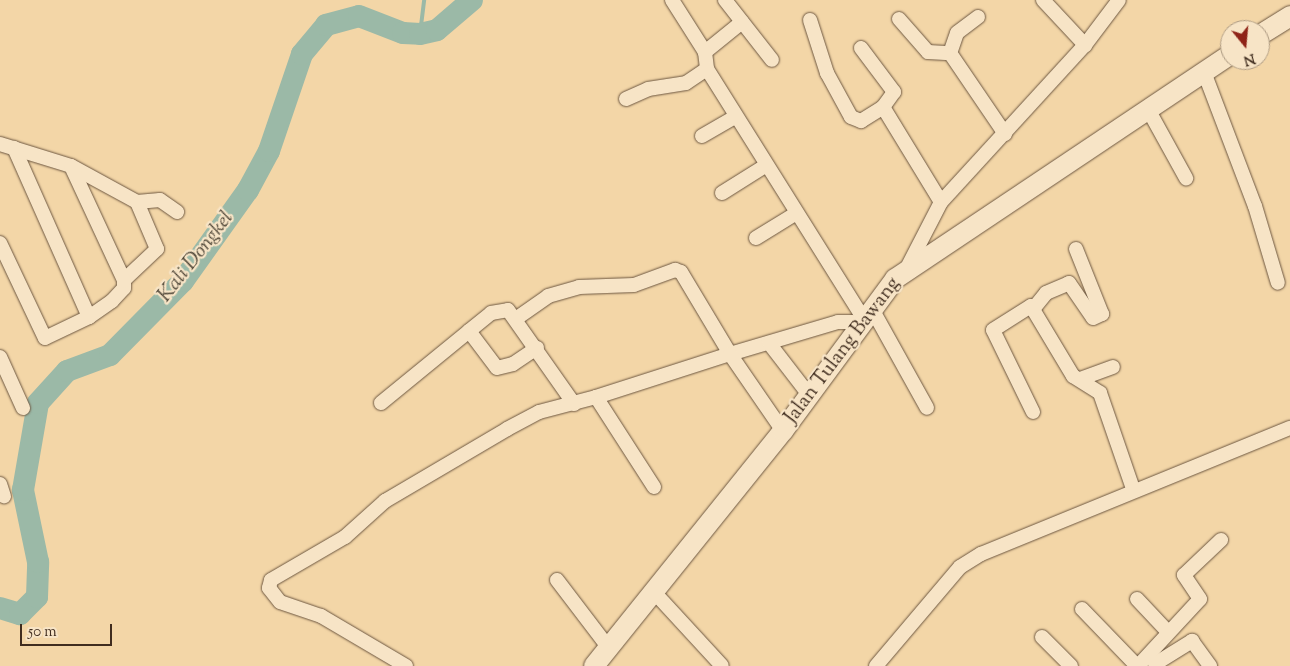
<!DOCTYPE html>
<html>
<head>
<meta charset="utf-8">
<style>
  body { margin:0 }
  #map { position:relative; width:1290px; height:666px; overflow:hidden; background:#f3d6a7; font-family:"Sorts Mill Goudy",serif }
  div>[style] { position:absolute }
  .stream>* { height:4px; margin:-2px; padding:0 2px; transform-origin:2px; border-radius:2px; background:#9bb9a7 }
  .river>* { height:22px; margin:-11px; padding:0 11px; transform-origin:11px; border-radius:11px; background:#9bb9a7 }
  .roads { filter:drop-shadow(0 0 1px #6d5741) drop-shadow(0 0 1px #6d5741) }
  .street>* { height:14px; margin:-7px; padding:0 7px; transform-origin:7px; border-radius:7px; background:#f7e4c6 }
  .secondary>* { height:20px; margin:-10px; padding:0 10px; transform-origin:10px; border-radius:10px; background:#f7e4c6 }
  span { translate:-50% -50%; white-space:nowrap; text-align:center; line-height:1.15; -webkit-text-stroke:4.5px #f7e4c6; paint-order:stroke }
  .street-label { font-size:20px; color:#402d1f }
  .water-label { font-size:21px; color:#52493a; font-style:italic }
  .north { position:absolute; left:1220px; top:20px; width:50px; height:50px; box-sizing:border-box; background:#f7e4c6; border:1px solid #ae9b83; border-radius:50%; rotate:163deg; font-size:14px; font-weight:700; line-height:20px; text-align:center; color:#402d1f }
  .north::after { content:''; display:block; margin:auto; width:18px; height:22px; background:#8f2418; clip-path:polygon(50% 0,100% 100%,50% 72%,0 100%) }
  .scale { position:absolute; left:20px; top:624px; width:92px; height:22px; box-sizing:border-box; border:2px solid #402d1f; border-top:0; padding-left:6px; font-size:15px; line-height:18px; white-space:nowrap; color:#402d1f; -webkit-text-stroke:4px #f7e4c6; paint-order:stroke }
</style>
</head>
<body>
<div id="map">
  <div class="stream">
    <i style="left:420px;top:34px;width:34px;rotate:-83deg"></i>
  </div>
  <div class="river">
    <i style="left:0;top:608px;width:21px;rotate:17deg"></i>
    <i style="left:20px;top:614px;width:24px;rotate:-45deg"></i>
    <i style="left:37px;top:597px;width:35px;rotate:-88deg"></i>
    <i style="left:38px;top:562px;width:74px;rotate:-101.8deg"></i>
    <i style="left:23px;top:490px;width:88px;rotate:-80.2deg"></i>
    <i style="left:38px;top:403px;width:43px;rotate:-47.8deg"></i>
    <i style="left:67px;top:371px;width:46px;rotate:-20.4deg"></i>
    <i style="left:110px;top:355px;width:104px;rotate:-45.4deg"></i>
    <i style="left:183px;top:281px;width:112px;rotate:-54.5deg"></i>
    <i style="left:248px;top:190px;width:44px;rotate:-61.7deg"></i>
    <i style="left:269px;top:151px;width:102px;rotate:-71.2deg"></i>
    <i style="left:302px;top:54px;width:38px;rotate:-50deg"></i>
    <i style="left:326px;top:25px;width:34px;rotate:-15deg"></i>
    <i style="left:359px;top:16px;width:47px;rotate:21.1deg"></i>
    <i style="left:403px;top:33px;width:17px;rotate:3deg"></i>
    <i style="left:420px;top:34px;width:17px;rotate:-13deg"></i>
    <i style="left:437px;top:30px;width:46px;rotate:-40.6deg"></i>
  </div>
  <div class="roads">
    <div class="street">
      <i style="left:672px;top:0;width:62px;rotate:57.6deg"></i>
      <i style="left:725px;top:0;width:76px;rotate:51.9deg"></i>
      <i style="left:1043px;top:0;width:62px;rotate:47deg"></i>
      <i style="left:978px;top:17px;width:26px;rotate:143deg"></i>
      <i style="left:957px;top:33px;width:21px;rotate:109deg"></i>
      <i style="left:950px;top:53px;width:98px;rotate:55.8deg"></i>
      <i style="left:899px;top:19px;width:44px;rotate:48.7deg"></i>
      <i style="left:928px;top:52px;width:22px;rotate:3deg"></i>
      <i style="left:810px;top:20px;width:56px;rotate:72.2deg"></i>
      <i style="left:827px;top:73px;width:50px;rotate:61.4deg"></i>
      <i style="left:851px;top:117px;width:11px;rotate:22deg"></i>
      <i style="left:861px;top:121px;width:26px;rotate:-32deg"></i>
      <i style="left:883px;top:107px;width:111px;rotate:58.6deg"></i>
      <i style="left:742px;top:22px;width:48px;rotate:141deg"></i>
      <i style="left:705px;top:52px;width:17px;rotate:83deg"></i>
      <i style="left:707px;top:69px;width:297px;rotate:57.9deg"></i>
      <i style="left:861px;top:48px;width:55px;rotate:53.1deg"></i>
      <i style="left:894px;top:92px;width:19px;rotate:126deg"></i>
      <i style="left:1204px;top:72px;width:143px;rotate:69.2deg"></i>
      <i style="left:1255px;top:206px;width:80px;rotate:73.4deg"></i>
      <i style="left:626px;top:99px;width:24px;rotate:-24deg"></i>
      <i style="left:648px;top:89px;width:38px;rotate:-9deg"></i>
      <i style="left:686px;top:83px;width:25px;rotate:-34deg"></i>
      <i style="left:1149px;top:111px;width:77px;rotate:61.1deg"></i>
      <i style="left:702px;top:136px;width:38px;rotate:-30deg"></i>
      <i style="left:0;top:144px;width:74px;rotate:17.2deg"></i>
      <i style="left:71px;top:166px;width:75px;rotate:28.6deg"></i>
      <i style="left:137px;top:202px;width:51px;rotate:66.9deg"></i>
      <i style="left:157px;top:249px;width:45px;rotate:136.8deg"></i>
      <i style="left:124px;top:280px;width:8px;rotate:90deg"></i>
      <i style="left:124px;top:288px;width:18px;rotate:133deg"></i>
      <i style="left:112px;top:301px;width:28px;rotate:145deg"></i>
      <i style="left:71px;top:166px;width:126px;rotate:65.1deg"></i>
      <i style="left:722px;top:193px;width:51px;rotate:-32.1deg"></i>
      <i style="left:137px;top:202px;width:23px;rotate:-5deg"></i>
      <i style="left:160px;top:200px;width:21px;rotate:35deg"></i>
      <i style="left:756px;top:238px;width:46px;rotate:-31.6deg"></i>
      <i style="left:0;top:243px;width:105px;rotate:64.7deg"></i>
      <i style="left:45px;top:338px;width:49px;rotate:-25.5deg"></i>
      <i style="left:89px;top:317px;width:185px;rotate:-113.9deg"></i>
      <i style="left:908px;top:266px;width:72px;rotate:-62.7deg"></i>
      <i style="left:941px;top:202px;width:213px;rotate:-47.5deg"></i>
      <i style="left:1085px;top:45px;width:56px;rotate:-52.9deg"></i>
      <i style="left:1034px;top:308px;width:19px;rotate:-51deg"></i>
      <i style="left:1046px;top:293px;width:25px;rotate:-23deg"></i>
      <i style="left:1069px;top:283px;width:42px;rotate:55.6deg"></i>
      <i style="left:1093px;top:318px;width:10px;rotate:-24deg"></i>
      <i style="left:1102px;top:314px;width:70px;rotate:-111.8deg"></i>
      <i style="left:872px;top:309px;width:113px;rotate:60.9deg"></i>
      <i style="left:517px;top:318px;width:38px;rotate:-35deg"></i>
      <i style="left:548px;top:296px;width:32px;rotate:-16deg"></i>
      <i style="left:579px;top:287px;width:55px;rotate:-2.1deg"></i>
      <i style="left:634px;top:285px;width:44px;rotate:-20.1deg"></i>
      <i style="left:675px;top:270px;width:6px;rotate:18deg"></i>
      <i style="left:681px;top:272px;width:96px;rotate:59.1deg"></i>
      <i style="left:730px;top:354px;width:113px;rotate:-16.5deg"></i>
      <i style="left:838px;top:322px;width:14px"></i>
      <i style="left:852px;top:322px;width:10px;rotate:45deg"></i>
      <i style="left:469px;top:331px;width:28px;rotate:-39deg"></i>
      <i style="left:491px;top:313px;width:17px;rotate:-10deg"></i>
      <i style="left:508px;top:310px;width:115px;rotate:54.9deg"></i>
      <i style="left:769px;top:343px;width:66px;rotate:52.4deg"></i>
      <i style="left:0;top:357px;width:56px;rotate:65.7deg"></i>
      <i style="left:1080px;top:379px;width:35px;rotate:-20deg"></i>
      <i style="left:381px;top:403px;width:114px;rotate:-39.3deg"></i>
      <i style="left:469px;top:331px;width:46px;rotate:52.9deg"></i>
      <i style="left:497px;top:368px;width:16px;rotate:-14deg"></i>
      <i style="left:513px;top:364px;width:29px;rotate:-34deg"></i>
      <i style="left:1033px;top:412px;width:91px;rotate:-116deg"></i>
      <i style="left:993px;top:330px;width:45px;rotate:-32.3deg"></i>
      <i style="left:1031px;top:306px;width:82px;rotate:59deg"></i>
      <i style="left:1073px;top:376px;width:32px;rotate:32deg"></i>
      <i style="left:1100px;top:393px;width:102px;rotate:71deg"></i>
      <i style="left:0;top:484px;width:13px;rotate:72deg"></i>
      <i style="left:654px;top:487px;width:107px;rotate:-122.8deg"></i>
      <i style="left:596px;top:397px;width:141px;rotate:-17.8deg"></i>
      <i style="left:730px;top:354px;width:93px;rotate:55.5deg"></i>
      <i style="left:557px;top:580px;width:84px;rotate:52.7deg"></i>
      <i style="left:654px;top:592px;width:100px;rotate:47.4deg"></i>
      <i style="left:1137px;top:599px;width:45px;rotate:46.8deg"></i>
      <i style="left:1082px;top:609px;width:79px;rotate:46deg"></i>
      <i style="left:1042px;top:637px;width:41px;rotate:45deg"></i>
      <i style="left:1155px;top:664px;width:44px;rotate:-31.9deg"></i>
      <i style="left:1192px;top:641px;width:31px;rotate:54deg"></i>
      <i style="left:406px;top:666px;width:99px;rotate:-149.5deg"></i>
      <i style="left:321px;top:616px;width:43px;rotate:-161.1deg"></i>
      <i style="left:280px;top:602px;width:18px;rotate:-128deg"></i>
      <i style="left:269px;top:588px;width:8px;rotate:-76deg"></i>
      <i style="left:271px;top:580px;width:86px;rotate:-30.2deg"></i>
      <i style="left:345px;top:537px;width:54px;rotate:-42deg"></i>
      <i style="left:385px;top:501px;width:142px;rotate:-30.5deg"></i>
      <i style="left:507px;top:429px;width:36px;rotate:-28deg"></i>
      <i style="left:539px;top:412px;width:59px;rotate:-14.7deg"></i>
      <i style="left:876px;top:666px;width:130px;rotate:-49.7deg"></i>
      <i style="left:960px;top:567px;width:25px;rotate:-32deg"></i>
      <i style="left:981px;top:554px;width:334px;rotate:-22.2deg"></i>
      <i style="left:1138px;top:666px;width:91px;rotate:-47.2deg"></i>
      <i style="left:1200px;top:599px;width:29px;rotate:-124deg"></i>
      <i style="left:1184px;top:575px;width:51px;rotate:-43.4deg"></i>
    </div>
    <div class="secondary">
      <i style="left:1260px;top:35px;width:36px;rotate:-32deg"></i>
      <i style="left:594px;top:666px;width:302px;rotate:-51.2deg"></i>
      <i style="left:783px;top:431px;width:189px;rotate:-53.6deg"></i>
      <i style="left:895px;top:279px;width:403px;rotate:-33.8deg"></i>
    </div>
  </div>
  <div class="street-label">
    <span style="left:843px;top:351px;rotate:-53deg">Jalan Tulang Bawang</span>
  </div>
  <div class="water-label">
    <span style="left:196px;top:257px;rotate:-52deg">Kali Dongkel</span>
  </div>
  <div class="north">N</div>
  <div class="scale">50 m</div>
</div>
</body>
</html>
